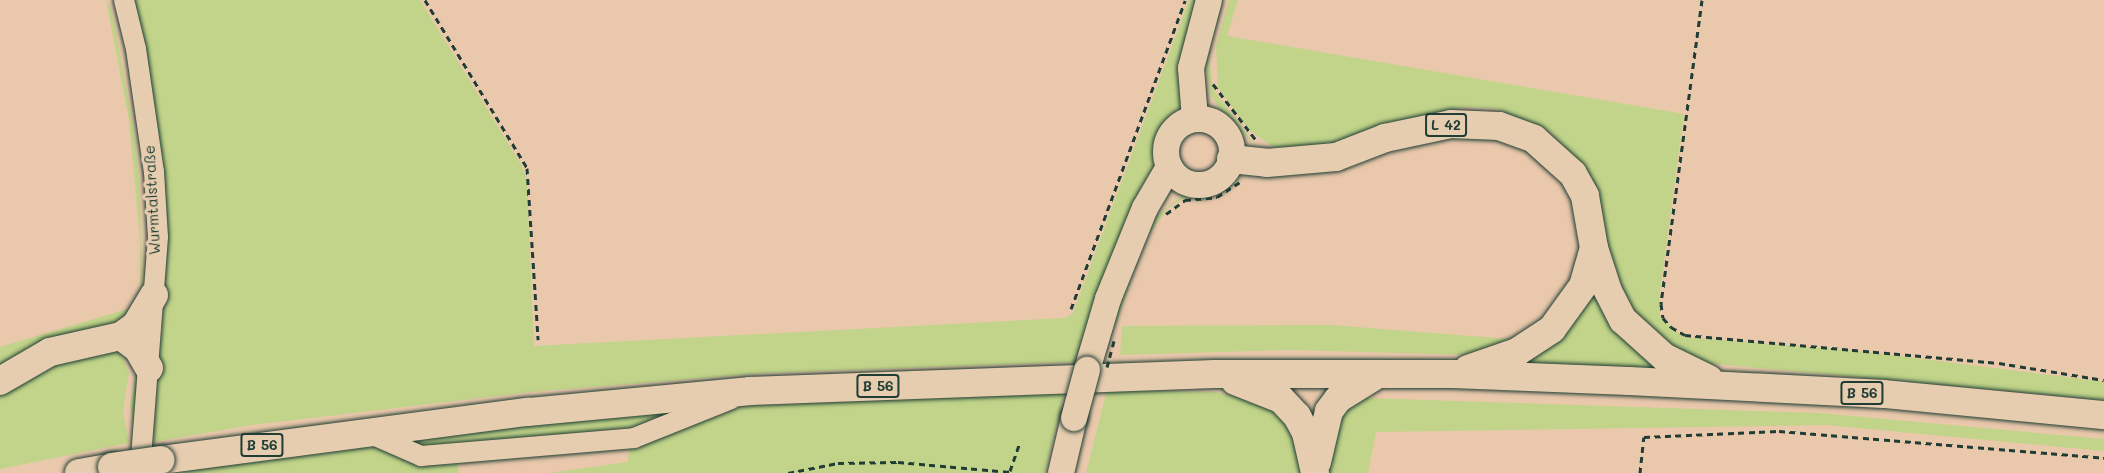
<!DOCTYPE html>
<html>
<head>
<meta charset="utf-8">
<style>
  body { margin:0 }
  #map { position:relative; width:2104px; height:473px; overflow:hidden; background:#eac8ac; font-family:Mali,sans-serif }
  div>[style] { position:absolute }
  .green>* { inset:0; background:#c1d489 }
  .path>* { height:3px; margin-top:-1.5px; transform-origin:0; background:repeating-linear-gradient(90deg,#1f3d34 0 6px,transparent 0 10.5px) }
  .roads { filter:drop-shadow(0 0 2px #1f3d34) drop-shadow(0 0 2px #1f3d34) }
  .minor>* { height:20px; margin:-10px; padding:0 10px; transform-origin:10px; border-radius:10px; background:#e7cdaf }
  .major>* { height:26px; margin:-13px; padding:0 13px; transform-origin:13px; border-radius:13px; background:#e7cdaf }
  .major>.ring { margin:-13px; padding:0; box-sizing:content-box; background:none; border:26px solid #e7cdaf; border-radius:50% }
  .highway>* { height:28px; margin:-14px; padding:0 14px; transform-origin:14px; border-radius:14px; background:#e7cdaf }
  .path-bridge>* { height:3px; margin-top:-1.5px; transform-origin:0; background:repeating-linear-gradient(90deg,#1f3d34 0 6px,transparent 0 10.5px) }
  .bridges { filter:drop-shadow(0 0 2px #1f3d34) drop-shadow(0 0 2px #1f3d34) }
  .major-bridge>* { height:26px; margin:-13px; padding:0 13px; transform-origin:13px; border-radius:13px; background:#e7cdaf }
  .highway-bridge>* { height:28px; margin:-14px; padding:0 14px; transform-origin:14px; border-radius:14px; background:#e7cdaf }
  span { translate:-50% -50%; white-space:nowrap; text-align:center; line-height:1.15; -webkit-text-stroke:6px #e7cdaf; paint-order:stroke }
  .shield-label span { padding:2px 4px; background:#e7cdaf; border:2px solid; border-radius:4px; -webkit-text-stroke-width:0 }
  .shield-label { font-size:14px; color:#1f3d34; font-weight:700 }
  .street-label { font-size:15px; color:#1f3d34 }
</style>
</head>
<body>
<div id="map">
  <div class="green">
    <i style="clip-path:polygon(106px 0,112px 11px,134px 130px,140px 188px,142px 289px,131px 308px,118px 321px,118px 329px,0 372px,0 347px,131px 308px,140px 292px,140px 242px,129px 120px)"></i>
    <i style="clip-path:polygon(134px 0,420px 0,522px 166px,527px 181px,534px 346px,1065px 318px,1073px 313px,1189px 0,1202px 0,1182px 104px,1159px 129px,1156px 165px,1125px 228px,1074px 362px,766px 373px,531px 392px,252px 425px,153px 442px,167px 258px,164px 169px)"></i>
    <i style="clip-path:polygon(1220px 0,1223px 0,1209px 55px,1213px 89px,1255px 145px,1218px 107px,1210px 92px,1205px 57px)"></i>
    <i style="clip-path:polygon(1229px 0,1238px 0,1227px 36px,1684px 114px,1659px 299px,1660px 317px,1683px 337px,1860px 351px,2104px 382px,2104px 400px,1694px 362px,1659px 343px,1616px 291px,1580px 162px,1548px 130px,1498px 109px,1470px 107px,1446px 110px,1317px 151px,1273px 147px,1249px 130px,1218px 88px,1216px 46px)"></i>
    <i style="clip-path:polygon(1248px 174px,1217px 194px,1182px 199px,1167px 209px,1142px 244px,1117px 322px,1113px 323px,1132px 263px,1152px 220px,1185px 193px,1218px 189px)"></i>
    <i style="clip-path:polygon(1595px 270px,1680px 372px,1507px 362px)"></i>
    <i style="clip-path:polygon(1331px 325px,1510px 339px,1473px 355px,1291px 350px,1120px 355px,1122px 326px)"></i>
    <i style="clip-path:polygon(118px 347px,129px 373px,123px 411px,129px 443px,0 469px,0 390px,44px 365px)"></i>
    <i style="clip-path:polygon(139px 358px,136px 441px,130px 405px)"></i>
    <i style="clip-path:polygon(1065px 390px,1045px 473px,548px 473px,628px 462px,629px 448px,745px 406px)"></i>
    <i style="clip-path:polygon(1107px 390px,1216px 392px,1275px 407px,1299px 439px,1300px 473px,1086px 473px)"></i>
    <i style="clip-path:polygon(1366px 398px,1820px 413px,2104px 439px,2104px 451px,1826px 425px,1376px 432px,1368px 473px,1326px 473px,1338px 412px)"></i>
    <i style="clip-path:polygon(671px 412px,652px 425px,425px 449px,398px 436px)"></i>
    <i style="clip-path:polygon(366px 443px,432px 465px,457px 463px,459px 473px,177px 473px)"></i>
  </div>
  <div class="path">
    <i style="left:425px;top:0;width:197px;rotate:58.7deg"></i>
    <i style="left:527px;top:168px;width:172px;rotate:86.3deg"></i>
    <i style="left:1702px;top:0;width:307px;rotate:97.7deg"></i>
    <i style="left:1661px;top:304px;width:14px;rotate:82deg"></i>
    <i style="left:1663px;top:318px;width:12px;rotate:48deg"></i>
    <i style="left:1671px;top:327px;width:16px;rotate:30deg"></i>
    <i style="left:1685px;top:335px;width:315px;rotate:5.1deg"></i>
    <i style="left:1999px;top:363px;width:106px;rotate:9.2deg"></i>
    <i style="left:1213px;top:84px;width:71px;rotate:52.5deg"></i>
    <i style="left:1166px;top:214px;width:24px;rotate:-36deg"></i>
    <i style="left:1185px;top:200px;width:32px;rotate:-5deg"></i>
    <i style="left:1217px;top:197px;width:27px;rotate:-33deg"></i>
    <i style="left:1071px;top:309px;width:329px;rotate:-69.7deg"></i>
    <i style="left:1010px;top:471px;width:31px;rotate:-71deg"></i>
    <i style="left:788px;top:473px;width:51px;rotate:-11.3deg"></i>
    <i style="left:838px;top:463px;width:60px;rotate:-1deg"></i>
    <i style="left:898px;top:462px;width:112px;rotate:5.1deg"></i>
    <i style="left:1640px;top:473px;width:36px;rotate:-84deg"></i>
    <i style="left:1644px;top:437px;width:135px;rotate:-2.5deg"></i>
    <i style="left:1779px;top:431px;width:326px;rotate:4.7deg"></i>
  </div>
  <div class="roads">
    <div class="minor">
      <i style="left:124px;top:0;width:50px;rotate:76.2deg"></i>
      <i style="left:136px;top:49px;width:124px;rotate:81.7deg"></i>
      <i style="left:154px;top:172px;width:65px;rotate:86.5deg"></i>
      <i style="left:158px;top:237px;width:237px;rotate:94.4deg"></i>
      <i style="left:371px;top:434px;width:55px;rotate:23.7deg"></i>
      <i style="left:421px;top:456px;width:214px;rotate:-4.8deg"></i>
      <i style="left:634px;top:438px;width:105px;rotate:-21.9deg"></i>
    </div>
    <div class="major">
      <i style="left:1195px;top:119px;width:51px;rotate:-94.5deg"></i>
      <i style="left:1191px;top:68px;width:70px;rotate:-75.2deg"></i>
      <i class="ring" style="left:1166px;top:119px;width:40px;height:40px"></i>
      <i style="left:1087px;top:370px;width:74px;rotate:-73.5deg"></i>
      <i style="left:1108px;top:299px;width:98px;rotate:-67.9deg"></i>
      <i style="left:1145px;top:208px;width:48px;rotate:-59.7deg"></i>
      <i style="left:1061px;top:473px;width:57px;rotate:-76.7deg"></i>
    </div>
    <div class="highway">
      <i style="left:1231px;top:159px;width:36px;rotate:6deg"></i>
      <i style="left:1267px;top:163px;width:69px;rotate:-5deg"></i>
      <i style="left:1336px;top:157px;width:53px;rotate:-21.2deg"></i>
      <i style="left:1385px;top:138px;width:67px;rotate:-12deg"></i>
      <i style="left:1451px;top:124px;width:48px;rotate:2.4deg"></i>
      <i style="left:1499px;top:126px;width:37px;rotate:20deg"></i>
      <i style="left:1534px;top:139px;width:52px;rotate:41.9deg"></i>
      <i style="left:1573px;top:174px;width:25px;rotate:61deg"></i>
      <i style="left:1585px;top:196px;width:53px;rotate:80.2deg"></i>
      <i style="left:1594px;top:248px;width:45px;rotate:72deg"></i>
      <i style="left:1608px;top:291px;width:33px;rotate:63deg"></i>
      <i style="left:1623px;top:320px;width:55px;rotate:42.1deg"></i>
      <i style="left:1664px;top:357px;width:50px;rotate:26.1deg"></i>
      <i style="left:121px;top:336px;width:21px;rotate:37deg"></i>
      <i style="left:138px;top:349px;width:22px;rotate:60deg"></i>
      <i style="left:1468px;top:369px;width:52px;rotate:-19.1deg"></i>
      <i style="left:1517px;top:352px;width:42px;rotate:-33.3deg"></i>
      <i style="left:1552px;top:329px;width:53px;rotate:-54.2deg"></i>
      <i style="left:1583px;top:286px;width:40px;rotate:-74deg"></i>
      <i style="left:0;top:381px;width:58px;rotate:-30.1deg"></i>
      <i style="left:50px;top:352px;width:73px;rotate:-12.7deg"></i>
      <i style="left:121px;top:336px;width:19px;rotate:-36deg"></i>
      <i style="left:136px;top:325px;width:35px;rotate:-59deg"></i>
      <i style="left:1235px;top:381px;width:49px;rotate:21.4deg"></i>
      <i style="left:1281px;top:399px;width:23px;rotate:47deg"></i>
      <i style="left:1297px;top:416px;width:19px;rotate:62deg"></i>
      <i style="left:1306px;top:433px;width:41px;rotate:77.3deg"></i>
      <i style="left:161px;top:460px;width:370px;rotate:-7.5deg"></i>
      <i style="left:528px;top:412px;width:223px;rotate:-5.4deg"></i>
      <i style="left:750px;top:391px;width:465px;rotate:-2.1deg"></i>
      <i style="left:1215px;top:374px;width:238px"></i>
      <i style="left:1453px;top:374px;width:176px;rotate:2.3deg"></i>
      <i style="left:1629px;top:381px;width:255px;rotate:2.9deg"></i>
      <i style="left:1884px;top:394px;width:221px;rotate:5.5deg"></i>
      <i style="left:1317px;top:462px;width:52px;rotate:-76.8deg"></i>
      <i style="left:1329px;top:411px;width:15px;rotate:-53deg"></i>
      <i style="left:1338px;top:399px;width:47px;rotate:-32deg"></i>
      <i style="left:79px;top:473px;width:34px;rotate:-10deg"></i>
    </div>
  </div>
  <div class="path-bridge">
    <i style="left:1107px;top:367px;width:28px;rotate:-75deg"></i>
  </div>
  <div class="bridges">
    <div class="major-bridge">
      <i style="left:1074px;top:418px;width:50px;rotate:-74.8deg"></i>
    </div>
    <div class="highway-bridge">
      <i style="left:112px;top:467px;width:49px;rotate:-8.1deg"></i>
    </div>
  </div>
  <div class="shield-label">
    <span style="left:1446px;top:125px">L 42</span>
    <span style="left:878px;top:386px">B 56</span>
    <span style="left:1862px;top:393px">B 56</span>
    <span style="left:262px;top:445px">B 56</span>
  </div>
  <div class="street-label">
    <span style="left:152px;top:200px;rotate:-93deg">Wurmtalstraße</span>
  </div>
</div>
</body>
</html>
